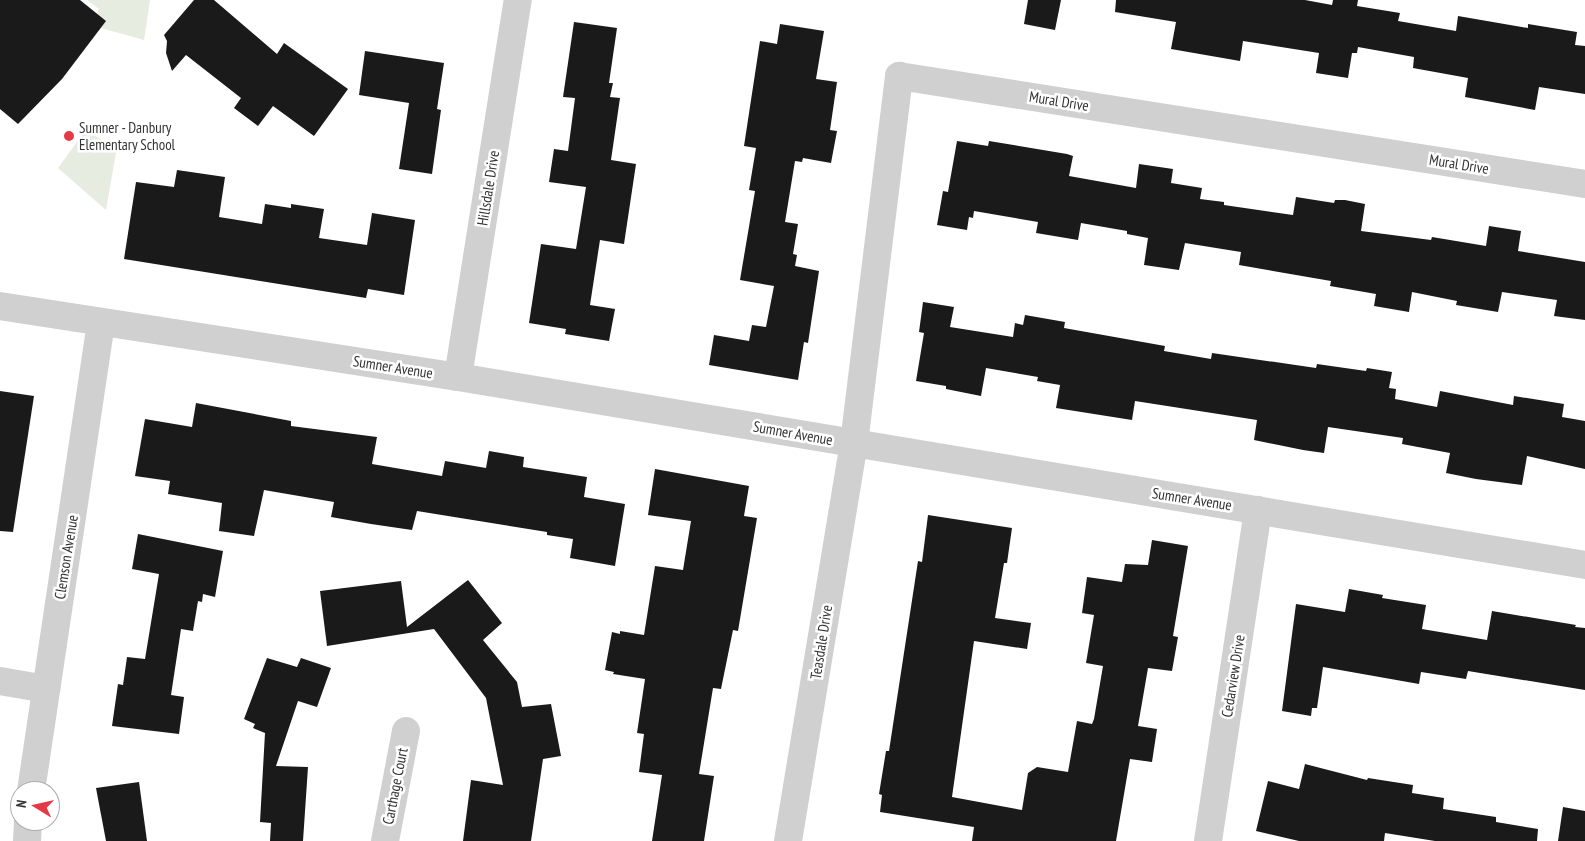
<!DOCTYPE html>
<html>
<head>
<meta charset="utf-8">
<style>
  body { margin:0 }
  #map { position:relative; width:1585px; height:841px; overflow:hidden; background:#fff; font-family:"PT Sans Narrow",sans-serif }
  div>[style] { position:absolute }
  .green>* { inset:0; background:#e6ecdf }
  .building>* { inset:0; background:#1a1a1a }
  .minor>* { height:28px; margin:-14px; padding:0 14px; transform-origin:14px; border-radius:14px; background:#d0d0d0 }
  .dots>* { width:14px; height:14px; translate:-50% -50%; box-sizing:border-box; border:2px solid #fff; border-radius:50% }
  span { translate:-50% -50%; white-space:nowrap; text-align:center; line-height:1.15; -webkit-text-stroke:5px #fff; paint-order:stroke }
  .street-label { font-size:15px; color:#333 }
  .poi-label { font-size:15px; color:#333 }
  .left { translate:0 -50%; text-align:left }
  .north { position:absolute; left:10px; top:781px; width:50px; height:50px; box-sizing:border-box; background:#fff; border:1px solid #adadad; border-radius:50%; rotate:279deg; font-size:14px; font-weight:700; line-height:20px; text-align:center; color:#333 }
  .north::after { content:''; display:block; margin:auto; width:18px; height:22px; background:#e63946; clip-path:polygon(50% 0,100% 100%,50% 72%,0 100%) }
</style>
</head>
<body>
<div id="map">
  <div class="green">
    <i style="clip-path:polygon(87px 0,150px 0,144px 40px,101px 28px,97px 14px,99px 9px)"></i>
    <i style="clip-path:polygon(85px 131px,117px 147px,106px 210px,58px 168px)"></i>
  </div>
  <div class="building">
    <i style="clip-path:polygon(0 0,80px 0,106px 21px,62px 79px,18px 124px,0 109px)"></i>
    <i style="clip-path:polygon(194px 0,214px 0,277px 54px,284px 43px,348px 89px,314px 136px,273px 106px,258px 126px,234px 108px,241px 98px,186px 55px,172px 71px,166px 53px,167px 41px,164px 35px)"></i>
    <i style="clip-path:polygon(1028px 0,1061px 0,1055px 30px,1024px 24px)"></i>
    <i style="clip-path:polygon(1116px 0,1305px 0,1332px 5px,1333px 0,1358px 0,1357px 6px,1400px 13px,1398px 21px,1456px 31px,1458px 16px,1528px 28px,1528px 24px,1577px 32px,1575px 45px,1585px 46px,1585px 94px,1539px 87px,1535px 110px,1465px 97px,1468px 78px,1413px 68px,1414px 57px,1358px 47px,1357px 53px,1352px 53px,1348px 78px,1316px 73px,1319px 53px,1243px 41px,1240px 61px,1171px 49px,1176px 22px,1115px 12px)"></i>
    <i style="clip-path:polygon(574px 22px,617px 28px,609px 83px,613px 83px,610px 97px,620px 98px,611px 160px,636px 164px,624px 244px,600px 240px,590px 305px,615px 309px,609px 341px,565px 334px,566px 329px,529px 323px,541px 244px,576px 249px,586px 187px,549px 182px,554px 149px,568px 151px,575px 98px,563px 97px)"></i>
    <i style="clip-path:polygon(780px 24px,824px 31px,816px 79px,837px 82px,830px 130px,837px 131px,831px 163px,803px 158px,802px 162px,795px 161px,785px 222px,798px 224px,793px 254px,797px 255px,795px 266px,819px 271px,808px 343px,804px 342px,798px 380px,709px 365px,714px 335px,749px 341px,752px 325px,766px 327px,774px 286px,740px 280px,755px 191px,749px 190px,756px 148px,744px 146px,760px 41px,777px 44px)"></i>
    <i style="clip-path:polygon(365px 51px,444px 63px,437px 109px,441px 110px,432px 174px,399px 169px,409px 103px,359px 95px)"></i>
    <i style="clip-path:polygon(957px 141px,988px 146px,989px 141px,1067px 154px,1073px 156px,1069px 176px,1136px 188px,1139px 164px,1173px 169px,1171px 183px,1202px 188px,1200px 199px,1224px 202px,1224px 205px,1293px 215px,1296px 197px,1334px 203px,1335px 200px,1345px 200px,1365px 204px,1361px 231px,1431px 240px,1432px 237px,1486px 246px,1489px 226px,1521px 231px,1518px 251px,1585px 262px,1585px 320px,1554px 316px,1557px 300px,1502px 292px,1498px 312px,1456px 305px,1457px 301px,1412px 292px,1409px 312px,1374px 306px,1376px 294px,1330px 286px,1331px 281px,1239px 265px,1241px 252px,1185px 243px,1179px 270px,1144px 265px,1148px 238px,1127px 234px,1127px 231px,1081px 223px,1078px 240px,1036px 233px,1038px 222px,974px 211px,973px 218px,969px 217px,967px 230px,937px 225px,943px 191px,948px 192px)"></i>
    <i style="clip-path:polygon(177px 170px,225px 177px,219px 217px,262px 224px,265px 204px,291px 208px,291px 204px,324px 209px,319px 238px,367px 245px,372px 213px,415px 220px,404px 295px,368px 289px,366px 298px,124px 259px,136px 182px,174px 187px)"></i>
    <i style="clip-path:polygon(923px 302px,954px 307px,950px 327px,1013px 337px,1015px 323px,1023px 325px,1025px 315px,1065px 322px,1064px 328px,1165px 346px,1164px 351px,1211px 359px,1212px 353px,1316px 368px,1317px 364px,1366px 371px,1367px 368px,1392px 372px,1389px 388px,1396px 389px,1395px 399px,1437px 407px,1440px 391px,1513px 405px,1514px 396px,1564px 404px,1562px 417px,1585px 421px,1585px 469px,1527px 456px,1522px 485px,1476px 479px,1446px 473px,1450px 453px,1402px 444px,1403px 438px,1328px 427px,1324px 453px,1303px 450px,1254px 440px,1257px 420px,1135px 401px,1132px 420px,1056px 408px,1060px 385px,1037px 381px,1038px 377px,986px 368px,981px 396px,946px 389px,946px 386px,916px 381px,924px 333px,919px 332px)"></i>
    <i style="clip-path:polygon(0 391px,34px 396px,13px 532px,0 531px)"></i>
    <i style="clip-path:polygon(196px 403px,291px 421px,291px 426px,377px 437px,372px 464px,442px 476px,445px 461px,486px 468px,489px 451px,524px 457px,523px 467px,587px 477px,584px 497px,625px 504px,615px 566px,570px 558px,573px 539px,547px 535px,547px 532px,417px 511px,412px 530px,371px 524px,331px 517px,334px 502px,264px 490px,254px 536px,219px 531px,222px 503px,168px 494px,170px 481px,135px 476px,145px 419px,192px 427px)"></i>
    <i style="clip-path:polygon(655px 469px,749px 486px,744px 516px,757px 518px,738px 631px,733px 630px,721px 689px,713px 688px,699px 774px,714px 776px,704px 841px,652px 841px,662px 775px,639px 772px,644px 734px,637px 733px,645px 679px,613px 674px,614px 672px,605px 670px,612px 632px,620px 634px,620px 631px,644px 635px,655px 566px,683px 570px,691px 521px,648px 515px)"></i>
    <i style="clip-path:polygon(928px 515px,1012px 528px,1007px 563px,1004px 563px,995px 618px,1031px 623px,1027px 649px,974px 641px,952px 797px,1022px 810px,1028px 773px,1037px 767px,1068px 772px,1077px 721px,1092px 724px,1094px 719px,1103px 666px,1086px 663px,1094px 615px,1082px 613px,1087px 577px,1122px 582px,1125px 564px,1148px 565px,1152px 540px,1188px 546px,1173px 636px,1178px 637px,1172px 671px,1148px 668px,1138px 726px,1157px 729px,1152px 762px,1130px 759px,1116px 841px,972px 841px,974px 827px,880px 812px,882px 795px,879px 794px,886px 751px,889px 751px,918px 561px,922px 562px)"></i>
    <i style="clip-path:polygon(138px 534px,223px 551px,215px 597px,203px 594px,202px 602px,198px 601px,193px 631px,181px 629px,171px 695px,184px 697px,179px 734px,112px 726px,118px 684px,123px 685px,127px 657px,145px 659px,159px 574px,132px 569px)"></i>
    <i style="clip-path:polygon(468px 580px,502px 623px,483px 640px,517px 682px,522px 707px,551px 704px,561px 756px,543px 759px,531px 841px,463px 841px,471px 780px,503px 785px,486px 698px,434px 629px,327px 646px,320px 591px,401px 581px,407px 627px)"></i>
    <i style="clip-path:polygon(1349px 589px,1383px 595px,1382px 598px,1426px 605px,1422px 629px,1487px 640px,1492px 611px,1576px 625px,1575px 627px,1585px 628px,1585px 690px,1468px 671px,1466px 679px,1421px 672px,1419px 684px,1323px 667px,1317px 708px,1312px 708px,1311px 716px,1282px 711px,1296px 604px,1345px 612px)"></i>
    <i style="clip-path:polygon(267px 658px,297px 667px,301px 658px,331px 668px,317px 707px,298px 701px,276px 766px,308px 767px,303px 841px,270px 841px,271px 823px,260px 822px,265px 733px,253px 728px,255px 724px,244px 719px)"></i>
    <i style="clip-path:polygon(1305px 764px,1367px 780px,1368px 778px,1413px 785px,1412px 793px,1444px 798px,1443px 809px,1496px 817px,1496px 822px,1538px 829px,1537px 841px,1435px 841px,1385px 833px,1384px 841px,1299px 841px,1256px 831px,1268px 781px,1299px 789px)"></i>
    <i style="clip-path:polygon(139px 782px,147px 841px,106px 841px,96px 788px)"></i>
    <i style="clip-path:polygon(1563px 807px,1585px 811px,1585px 841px,1558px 841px)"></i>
  </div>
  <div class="minor">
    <i style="left:0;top:306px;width:463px;rotate:8.8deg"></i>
    <i style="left:458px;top:377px;width:1143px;rotate:9.47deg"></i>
    <i style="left:458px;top:377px;width:382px;rotate:-81deg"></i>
    <i style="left:0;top:681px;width:47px;rotate:9.9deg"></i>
    <i style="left:31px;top:791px;width:474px;rotate:-81.5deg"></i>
    <i style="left:27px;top:841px;width:20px;rotate:-87deg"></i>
    <i style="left:385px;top:841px;width:112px;rotate:-79.2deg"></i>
    <i style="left:788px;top:841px;width:403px;rotate:-80.6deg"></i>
    <i style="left:854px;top:443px;width:370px;rotate:-83deg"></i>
    <i style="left:899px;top:76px;width:694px;rotate:8.95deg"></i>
    <i style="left:1208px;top:841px;width:335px;rotate:-81.4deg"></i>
  </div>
  <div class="dots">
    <i style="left:69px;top:136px;background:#e63946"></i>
  </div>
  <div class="street-label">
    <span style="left:1059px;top:101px;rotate:9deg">Mural Drive</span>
    <span style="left:1459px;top:164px;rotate:9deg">Mural Drive</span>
    <span style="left:488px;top:188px;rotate:-81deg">Hillsdale Drive</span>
    <span style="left:393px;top:367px;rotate:9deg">Sumner Avenue</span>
    <span style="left:793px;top:433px;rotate:10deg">Sumner Avenue</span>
    <span style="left:1192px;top:499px;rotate:9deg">Sumner Avenue</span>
    <span style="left:66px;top:557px;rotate:-81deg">Clemson Avenue</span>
    <span style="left:821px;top:642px;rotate:-81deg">Teasdale Drive</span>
    <span style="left:1233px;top:676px;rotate:-81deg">Cedarview Drive</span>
    <span style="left:395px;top:786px;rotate:-79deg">Carthage Court</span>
  </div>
  <div class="poi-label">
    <span class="left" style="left:79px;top:136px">Sumner - Danbury<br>Elementary School</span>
  </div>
  <div class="north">N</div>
</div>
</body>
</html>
